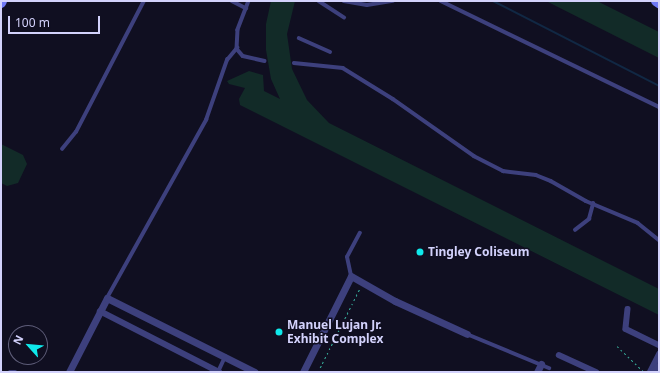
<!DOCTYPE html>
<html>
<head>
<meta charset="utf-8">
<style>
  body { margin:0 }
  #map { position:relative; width:660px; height:373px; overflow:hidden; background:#100f21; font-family:"Noto Sans",sans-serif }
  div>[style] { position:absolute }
  .green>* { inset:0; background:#122b28 }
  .stream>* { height:2px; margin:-1px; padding:0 1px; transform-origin:1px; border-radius:1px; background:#112844 }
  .path>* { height:1px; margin-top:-0.5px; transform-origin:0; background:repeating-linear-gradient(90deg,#36ac9a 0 2px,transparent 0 5px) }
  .service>* { height:3.5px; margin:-1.75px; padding:0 1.75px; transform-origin:1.75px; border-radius:1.75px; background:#3d407d }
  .pedestrian>* { height:5.5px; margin:-2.75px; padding:0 2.75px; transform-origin:2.75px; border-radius:2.75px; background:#3d407d }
  .minor>* { height:7px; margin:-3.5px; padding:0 3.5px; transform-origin:3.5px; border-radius:3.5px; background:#3d407d }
  .secondary>* { height:10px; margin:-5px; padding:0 5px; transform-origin:5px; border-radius:5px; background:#6f78f6 }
  .dots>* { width:11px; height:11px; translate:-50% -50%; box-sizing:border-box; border:2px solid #100f21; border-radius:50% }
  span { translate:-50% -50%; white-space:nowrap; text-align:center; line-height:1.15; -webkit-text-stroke:3px #100f21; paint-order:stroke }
  .poi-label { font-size:12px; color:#d3d2fc; font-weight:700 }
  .left { translate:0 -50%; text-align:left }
  .frame { position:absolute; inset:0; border:2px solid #d3d2fc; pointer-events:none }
  .north { position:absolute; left:8px; top:325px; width:40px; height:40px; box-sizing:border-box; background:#100f21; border:1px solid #5e5d79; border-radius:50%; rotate:297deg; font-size:11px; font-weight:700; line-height:16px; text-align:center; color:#d3d2fc }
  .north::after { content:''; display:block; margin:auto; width:14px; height:18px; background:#0fe9eb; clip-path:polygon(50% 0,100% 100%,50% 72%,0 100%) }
  .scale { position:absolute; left:8px; top:16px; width:92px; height:18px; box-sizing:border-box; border:2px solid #d3d2fc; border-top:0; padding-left:5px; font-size:12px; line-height:14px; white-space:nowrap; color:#d3d2fc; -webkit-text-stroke:3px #100f21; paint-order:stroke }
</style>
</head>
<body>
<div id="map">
  <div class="green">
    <i style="clip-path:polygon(271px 1px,295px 1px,287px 34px,292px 69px,307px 100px,329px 123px,659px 289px,659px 315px,240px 105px,239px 99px,245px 88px,229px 84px,227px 81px,249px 71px,263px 75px,264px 91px,280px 99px,271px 79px,266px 50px,266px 24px)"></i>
    <i style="clip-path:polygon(546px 1px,597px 1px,659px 32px,659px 58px)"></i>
    <i style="clip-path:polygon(1px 144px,23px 155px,27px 164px,18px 183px,7px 186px,1px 183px)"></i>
  </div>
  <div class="stream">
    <i style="left:493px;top:1px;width:186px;rotate:27.1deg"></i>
  </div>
  <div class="path">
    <i style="left:617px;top:346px;width:37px;rotate:44deg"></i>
    <i style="left:318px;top:372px;width:94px;rotate:-63.4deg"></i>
  </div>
  <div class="service">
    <i style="left:232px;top:1px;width:16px;rotate:27deg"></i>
    <i style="left:249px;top:1px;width:31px;rotate:111deg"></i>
    <i style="left:238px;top:30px;width:19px;rotate:93deg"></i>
    <i style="left:237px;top:49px;width:9px;rotate:49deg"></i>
    <i style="left:243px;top:56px;width:22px;rotate:13deg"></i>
    <i style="left:319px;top:1px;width:30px;rotate:33deg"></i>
    <i style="left:344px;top:1px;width:23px;rotate:10deg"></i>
    <i style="left:367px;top:5px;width:26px;rotate:-9deg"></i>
    <i style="left:441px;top:1px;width:242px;rotate:25.9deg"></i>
    <i style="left:299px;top:38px;width:34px;rotate:24deg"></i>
    <i style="left:294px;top:63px;width:49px;rotate:5.8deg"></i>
    <i style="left:343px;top:68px;width:59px;rotate:31.8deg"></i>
    <i style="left:393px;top:99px;width:99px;rotate:35.1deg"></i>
    <i style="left:474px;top:156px;width:33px;rotate:27deg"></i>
    <i style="left:503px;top:171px;width:33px;rotate:7deg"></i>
    <i style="left:536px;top:175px;width:16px;rotate:22deg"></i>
    <i style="left:551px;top:181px;width:40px;rotate:29.7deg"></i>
    <i style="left:586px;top:201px;width:56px;rotate:22.9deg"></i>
    <i style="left:638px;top:223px;width:27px;rotate:39deg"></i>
    <i style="left:62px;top:149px;width:22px;rotate:-51deg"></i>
    <i style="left:76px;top:132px;width:148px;rotate:-62.6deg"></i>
    <i style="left:575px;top:230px;width:18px;rotate:-38deg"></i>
    <i style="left:589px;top:219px;width:16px;rotate:-75deg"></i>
    <i style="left:351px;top:276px;width:19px;rotate:-102deg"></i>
    <i style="left:347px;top:257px;width:27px;rotate:-62deg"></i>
    <i style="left:107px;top:298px;width:204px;rotate:-60.9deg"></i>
    <i style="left:206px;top:120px;width:64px;rotate:-70.7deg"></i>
    <i style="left:227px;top:60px;width:16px;rotate:-50deg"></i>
    <i style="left:467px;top:334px;width:89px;rotate:22.5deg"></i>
    <i style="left:10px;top:372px;width:5px"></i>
    <i style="left:218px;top:372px;width:17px;rotate:-65deg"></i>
  </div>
  <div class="pedestrian">
    <i style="left:628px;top:309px;width:20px;rotate:96deg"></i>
    <i style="left:626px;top:329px;width:37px;rotate:26deg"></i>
    <i style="left:100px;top:311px;width:134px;rotate:27.1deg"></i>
    <i style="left:559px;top:355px;width:41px;rotate:24.7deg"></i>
    <i style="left:650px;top:372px;width:20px;rotate:-63deg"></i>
    <i style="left:652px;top:372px;width:9px;rotate:-41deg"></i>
  </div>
  <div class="minor">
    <i style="left:69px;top:372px;width:83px;rotate:-62.8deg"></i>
    <i style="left:107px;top:298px;width:165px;rotate:26.6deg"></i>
    <i style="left:303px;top:372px;width:107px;rotate:-63.4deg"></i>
    <i style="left:351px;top:276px;width:51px;rotate:29.6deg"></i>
    <i style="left:395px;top:301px;width:79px;rotate:24.6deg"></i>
    <i style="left:537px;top:372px;width:9px;rotate:-63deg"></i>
  </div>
  <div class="secondary">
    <i style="left:656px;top:1px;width:4px;rotate:34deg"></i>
    <i style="left:1px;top:3px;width:2px;rotate:-63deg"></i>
  </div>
  <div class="dots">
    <i style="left:420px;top:252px;background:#0fe9eb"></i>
    <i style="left:279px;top:332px;background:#0fe9eb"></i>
  </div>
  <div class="poi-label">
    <span class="left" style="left:428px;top:252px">Tingley Coliseum</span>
    <span class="left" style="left:287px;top:332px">Manuel Lujan Jr.<br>Exhibit Complex</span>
  </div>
  <div class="frame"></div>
  <div class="north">N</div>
  <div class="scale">100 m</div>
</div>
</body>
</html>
